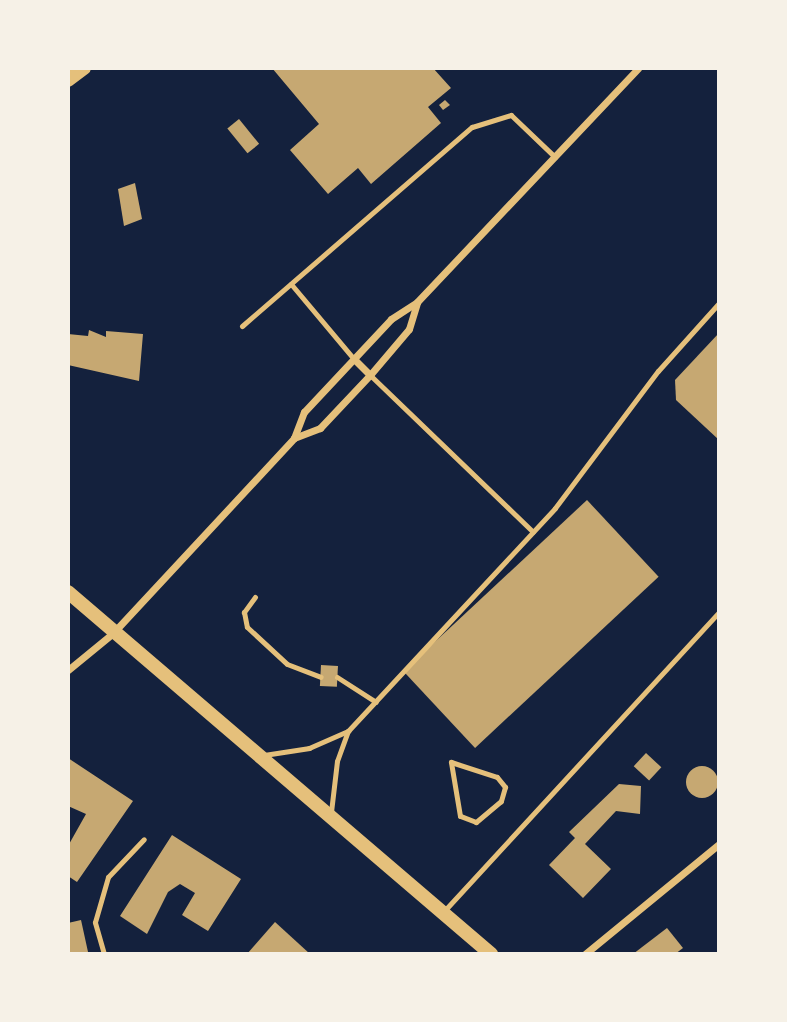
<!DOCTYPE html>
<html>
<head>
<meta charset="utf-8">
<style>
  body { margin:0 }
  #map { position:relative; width:787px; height:1022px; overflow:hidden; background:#14213d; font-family:"Nunito Sans",sans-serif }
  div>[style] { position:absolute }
  .building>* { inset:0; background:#c6a872; transform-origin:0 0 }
  .round { border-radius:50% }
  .service>* { height:5px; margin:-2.5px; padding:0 2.5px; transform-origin:2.5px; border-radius:2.5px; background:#e5c07b }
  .minor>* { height:7px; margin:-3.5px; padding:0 3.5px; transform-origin:3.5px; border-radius:3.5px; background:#e5c07b }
  .secondary>* { height:14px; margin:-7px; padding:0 7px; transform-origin:7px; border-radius:7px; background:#e5c07b }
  span { translate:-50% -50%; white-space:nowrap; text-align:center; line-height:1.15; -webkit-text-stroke:5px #f6f1e7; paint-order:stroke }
  .frame { position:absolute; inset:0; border:70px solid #f6f1e7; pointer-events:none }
</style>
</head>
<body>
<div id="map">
  <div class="building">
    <i style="clip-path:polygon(272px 68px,433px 68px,451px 88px,428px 107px,441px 123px,371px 184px,358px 168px,328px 194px,290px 150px,319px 124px)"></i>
    <i style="clip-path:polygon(445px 100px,450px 105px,443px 110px,439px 105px)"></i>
    <i style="left:239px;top:119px;width:32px;height:15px;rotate:51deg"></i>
    <i style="clip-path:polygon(135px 183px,142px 219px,124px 226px,118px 189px)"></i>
    <i style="clip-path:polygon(89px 330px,106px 337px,106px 331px,143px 334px,139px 381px,68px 365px,68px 334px,88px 336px)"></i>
    <i style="clip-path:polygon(719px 333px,719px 440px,676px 400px,675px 380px)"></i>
    <i style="left:587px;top:500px;width:105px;height:251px;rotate:47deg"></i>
    <i style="left:321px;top:665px;width:17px;height:21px;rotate:3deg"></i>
    <i style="left:646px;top:753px;width:21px;height:18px;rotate:43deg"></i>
    <i style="clip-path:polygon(68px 758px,133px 801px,77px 882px,68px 876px,68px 846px,86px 814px,68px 806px)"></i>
    <i class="round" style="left:686px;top:766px;width:32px;height:32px"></i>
    <i style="clip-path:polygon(619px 784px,641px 786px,640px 814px,616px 811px,585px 844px,611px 869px,583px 898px,549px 865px,575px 838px,569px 832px)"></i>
    <i style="clip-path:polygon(172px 835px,241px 879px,208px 931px,182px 915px,195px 893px,180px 884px,168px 892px,147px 934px,120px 916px)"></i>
    <i style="clip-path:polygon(81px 920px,88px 952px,68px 954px,68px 923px)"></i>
    <i style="clip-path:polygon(275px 922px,310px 954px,247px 954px)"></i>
    <i style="clip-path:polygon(667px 928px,683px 948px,675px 954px,633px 954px)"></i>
  </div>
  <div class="service">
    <i style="left:291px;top:284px;width:98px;rotate:50deg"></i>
    <i style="left:242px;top:326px;width:304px;rotate:-40.9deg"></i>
    <i style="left:472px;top:127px;width:41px;rotate:-17.1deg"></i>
    <i style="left:511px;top:115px;width:61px;rotate:43.7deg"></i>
    <i style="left:370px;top:375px;width:226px;rotate:43.9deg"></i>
    <i style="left:255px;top:597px;width:19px;rotate:126deg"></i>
    <i style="left:244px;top:612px;width:15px;rotate:79deg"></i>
    <i style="left:247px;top:627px;width:54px;rotate:42.8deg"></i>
    <i style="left:287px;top:664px;width:36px;rotate:21deg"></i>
    <i style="left:337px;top:677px;width:46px;rotate:32.7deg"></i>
    <i style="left:264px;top:755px;width:46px;rotate:-8.8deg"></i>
    <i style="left:309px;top:748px;width:43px;rotate:-23.6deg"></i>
    <i style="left:451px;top:762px;width:48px;rotate:18.1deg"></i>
    <i style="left:497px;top:777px;width:13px;rotate:51deg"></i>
    <i style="left:505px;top:787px;width:15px;rotate:106deg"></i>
    <i style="left:501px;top:801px;width:33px;rotate:140deg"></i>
    <i style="left:476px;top:822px;width:17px;rotate:-159deg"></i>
    <i style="left:460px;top:816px;width:55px;rotate:-99.5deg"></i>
    <i style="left:331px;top:812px;width:51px;rotate:-83.3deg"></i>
    <i style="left:337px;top:761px;width:32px;rotate:-70deg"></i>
    <i style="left:348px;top:731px;width:304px;rotate:-47.1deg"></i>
    <i style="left:555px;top:508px;width:171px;rotate:-53.1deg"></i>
    <i style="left:658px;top:371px;width:91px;rotate:-48.1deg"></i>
    <i style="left:445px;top:910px;width:405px;rotate:-47.4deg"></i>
    <i style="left:104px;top:954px;width:33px;rotate:-106deg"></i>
    <i style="left:95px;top:922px;width:47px;rotate:-73.9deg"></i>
    <i style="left:108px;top:877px;width:52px;rotate:-46.5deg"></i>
  </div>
  <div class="minor">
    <i style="left:354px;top:359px;width:23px;rotate:45deg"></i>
    <i style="left:294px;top:438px;width:28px;rotate:-21deg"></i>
    <i style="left:320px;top:428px;width:73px;rotate:-46.7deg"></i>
    <i style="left:370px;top:375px;width:60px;rotate:-49.7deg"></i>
    <i style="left:409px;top:329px;width:28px;rotate:-73deg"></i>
    <i style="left:68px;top:670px;width:58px;rotate:-39.4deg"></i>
    <i style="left:113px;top:633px;width:266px;rotate:-47.1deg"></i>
    <i style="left:294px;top:438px;width:28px;rotate:-69deg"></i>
    <i style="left:304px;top:412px;width:127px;rotate:-46.9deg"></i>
    <i style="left:391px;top:319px;width:31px;rotate:-33deg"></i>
    <i style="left:417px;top:302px;width:322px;rotate:-46.6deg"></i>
    <i style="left:585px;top:954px;width:173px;rotate:-39.4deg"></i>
  </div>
  <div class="secondary">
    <i style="left:68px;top:80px;width:20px;rotate:-37deg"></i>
    <i style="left:68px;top:592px;width:557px;rotate:40.56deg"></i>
  </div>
  <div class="frame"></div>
</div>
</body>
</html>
